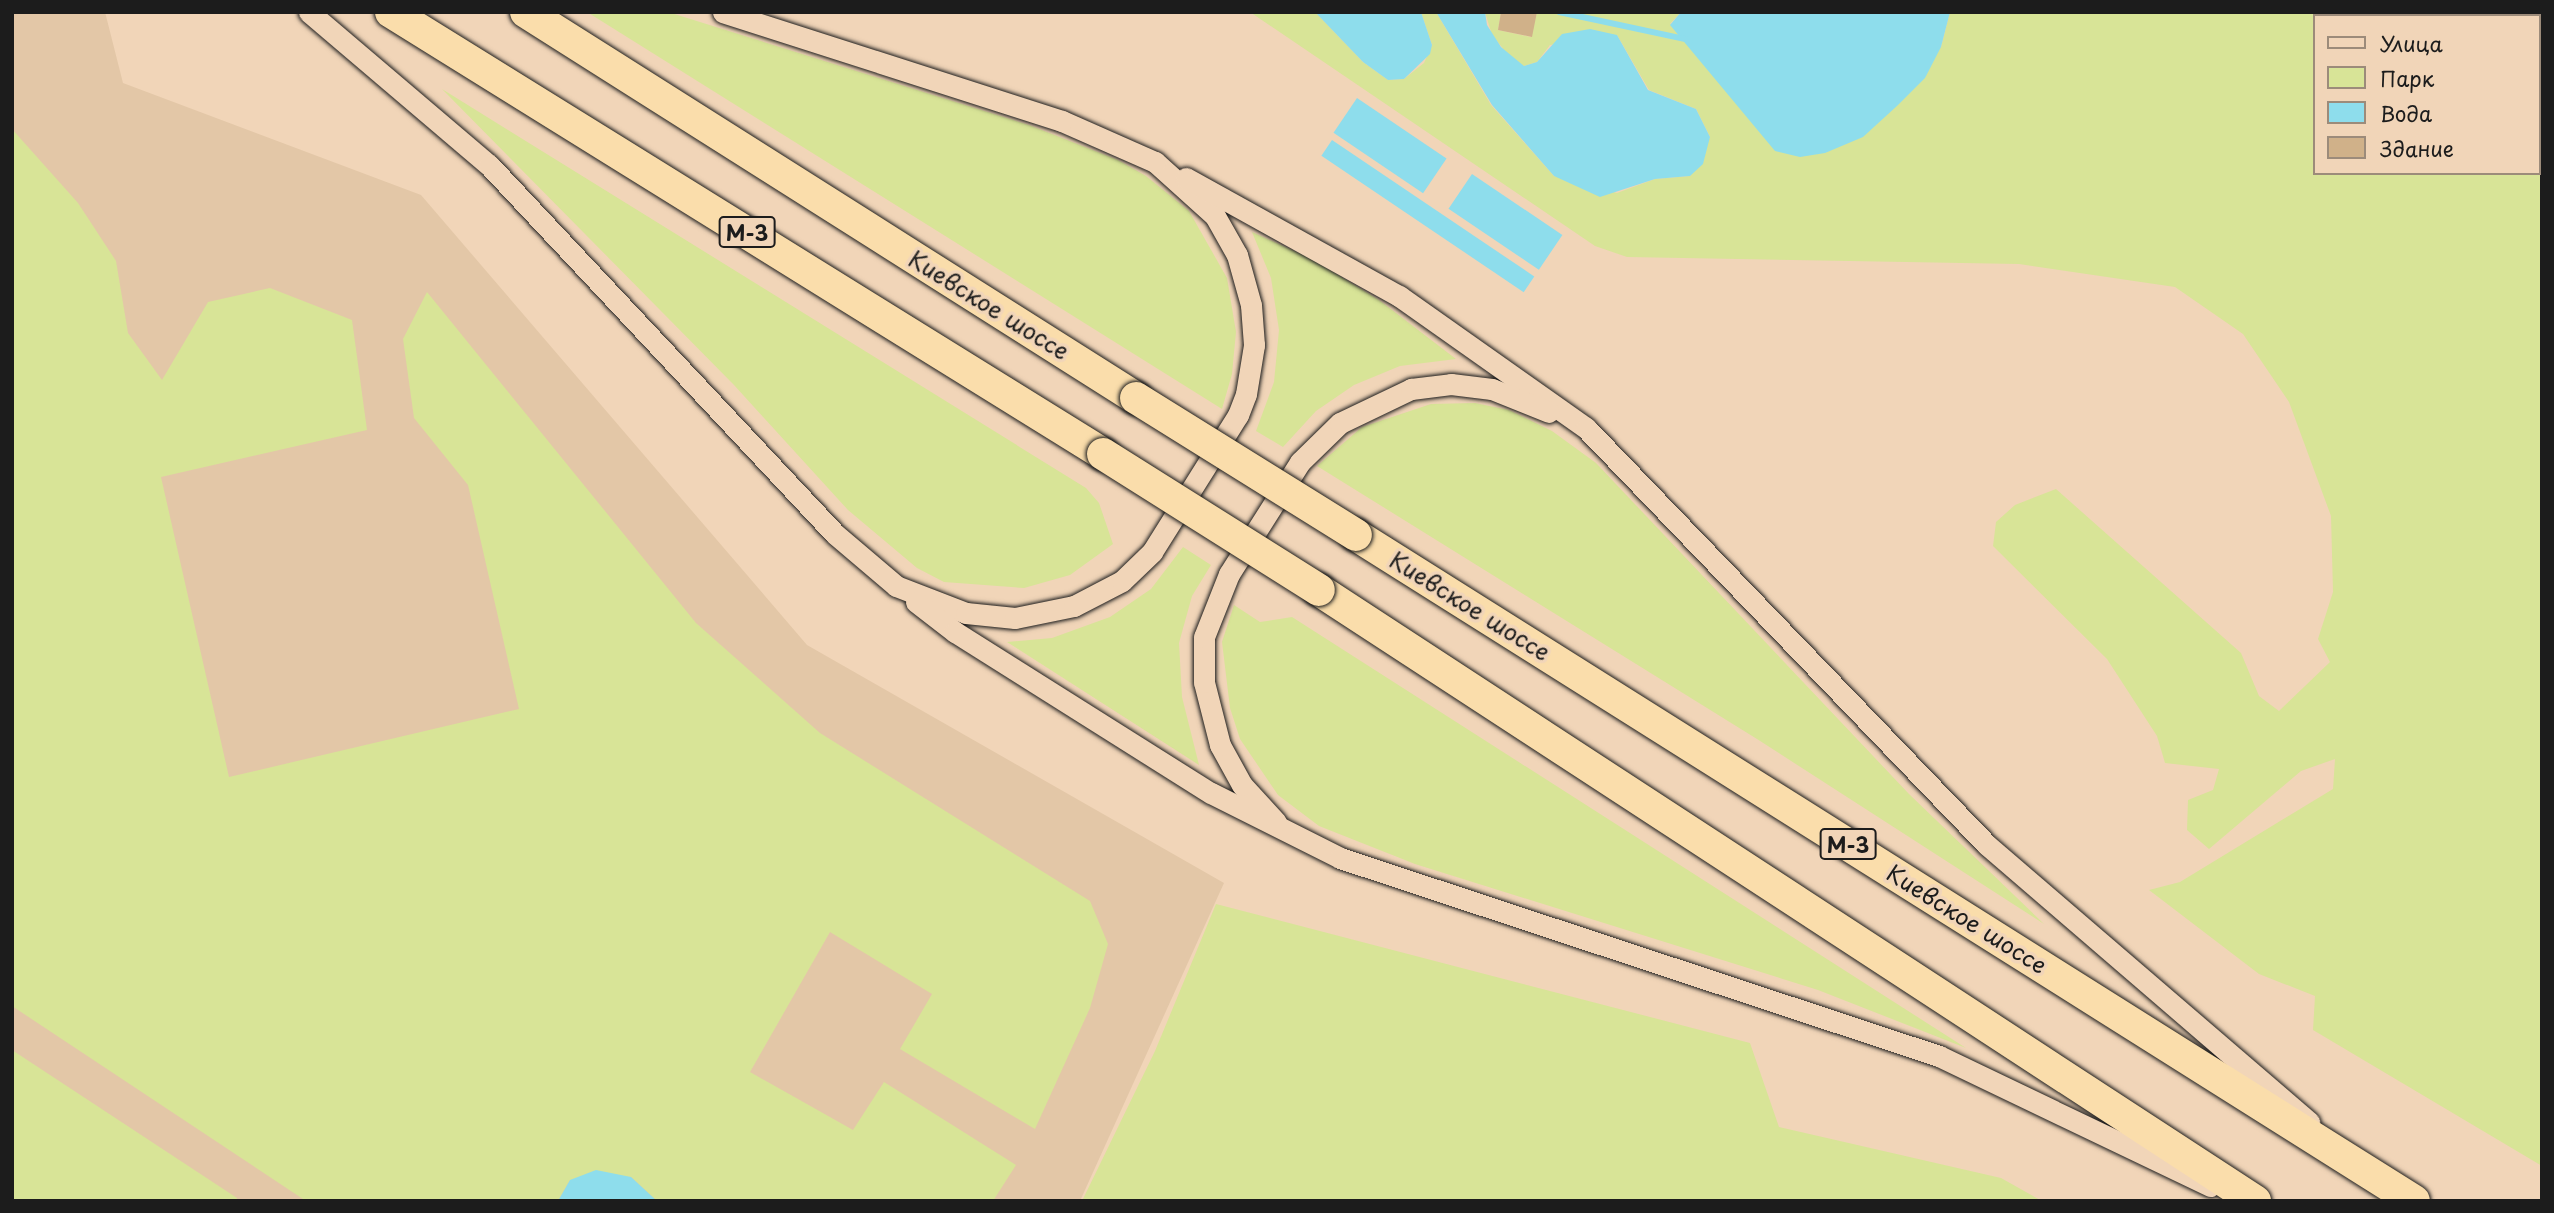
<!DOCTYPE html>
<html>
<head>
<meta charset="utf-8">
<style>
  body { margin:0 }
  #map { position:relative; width:2554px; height:1213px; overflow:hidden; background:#f1d5b8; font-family:"Playpen Sans",sans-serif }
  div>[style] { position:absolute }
  .built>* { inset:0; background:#e3c7a7 }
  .green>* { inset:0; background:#d8e497 }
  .water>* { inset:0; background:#8eddec; transform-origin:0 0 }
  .stream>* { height:6px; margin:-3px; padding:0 3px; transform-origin:3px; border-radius:3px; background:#8eddec }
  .building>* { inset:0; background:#d0b189 }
  .roads { filter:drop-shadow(0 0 2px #1c1c1c) drop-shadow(0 0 2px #1c1c1c) }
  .minor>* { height:21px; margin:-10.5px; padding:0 10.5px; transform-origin:10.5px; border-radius:10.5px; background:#f1d5b8 }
  .highway>* { height:32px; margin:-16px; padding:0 16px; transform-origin:16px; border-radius:16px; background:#faddab }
  .bridges { filter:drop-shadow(0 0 2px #1c1c1c) drop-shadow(0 0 2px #1c1c1c) }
  .highway-bridge>* { height:32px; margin:-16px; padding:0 16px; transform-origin:16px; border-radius:16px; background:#faddab }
  span { translate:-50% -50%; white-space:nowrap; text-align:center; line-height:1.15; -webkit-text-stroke:7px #f1d5b8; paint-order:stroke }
  .shield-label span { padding:2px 5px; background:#f1d5b8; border:2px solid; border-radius:5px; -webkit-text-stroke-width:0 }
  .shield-label { font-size:21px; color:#1c1c1c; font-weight:700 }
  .street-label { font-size:23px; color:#1c1c1c }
  .frame { position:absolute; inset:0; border:14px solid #1c1c1c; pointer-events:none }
  .legend { position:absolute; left:2313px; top:14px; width:228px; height:161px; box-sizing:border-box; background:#f1d5b8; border:2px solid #9c8b7a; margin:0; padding:9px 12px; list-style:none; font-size:21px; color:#1c1c1c }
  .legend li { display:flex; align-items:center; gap:14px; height:35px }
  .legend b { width:35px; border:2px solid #9c8b7a }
</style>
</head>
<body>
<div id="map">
  <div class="built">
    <i style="clip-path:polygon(12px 12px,105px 12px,123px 83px,421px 195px,807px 645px,1224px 883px,1080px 1201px,12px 1201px)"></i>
  </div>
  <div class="green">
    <i style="clip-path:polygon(587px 12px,668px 12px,1029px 125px,1118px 160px,1146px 176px,1189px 211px,1227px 278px,1236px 332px,1232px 374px,1222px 409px)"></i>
    <i style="clip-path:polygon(evenodd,1250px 12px,1315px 12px,1363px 62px,1388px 80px,1404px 79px,1424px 63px,1432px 45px,1421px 12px,1436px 12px,1491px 105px,1554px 176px,1617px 193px,1655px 179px,1690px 176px,1710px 137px,1696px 109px,1649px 90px,1617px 35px,1550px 45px,1537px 62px,1524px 66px,1514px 62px,1492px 35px,1485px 12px,1501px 12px,1498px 30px,1531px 37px,1537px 12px,1681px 12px,1670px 24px,1941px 47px,1950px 12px,2542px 12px,2542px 1166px,2313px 1030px,2315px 996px,2259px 974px,2149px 890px,2180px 882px,2333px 789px,2335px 759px,2301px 771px,2209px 849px,2187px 830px,2188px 800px,2213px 790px,2219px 769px,2165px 763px,2157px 736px,2107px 659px,1993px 546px,1996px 522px,2015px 505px,2056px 489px,2241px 653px,2259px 696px,2279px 711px,2330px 662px,2318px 639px,2333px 592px,2331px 516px,2289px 402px,2243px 334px,2175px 287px,2019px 264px,1627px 257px,1595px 246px,1250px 12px,2314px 16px,2538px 16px,2538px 173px,2314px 173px,2314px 16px)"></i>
    <i style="clip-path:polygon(442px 89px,1086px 488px,1099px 503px,1113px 544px,1070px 575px,1024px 588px,944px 582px,917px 568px,848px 510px,734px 385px)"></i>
    <i style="clip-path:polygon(12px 129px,78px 203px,116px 261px,128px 333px,162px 380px,208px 302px,270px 288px,352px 320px,367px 430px,161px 477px,229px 777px,519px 709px,468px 485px,414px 418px,403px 339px,427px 292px,696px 623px,820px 733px,1090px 901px,1108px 944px,1090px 1008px,1035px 1129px,900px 1049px,932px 994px,830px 932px,750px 1072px,853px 1130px,884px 1082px,1016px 1165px,993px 1201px,657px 1201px,631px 1177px,570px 1180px,558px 1201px,306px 1201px,12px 1006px)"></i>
    <i style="clip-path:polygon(1252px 232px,1312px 259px,1379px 300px,1456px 359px,1400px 366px,1354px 385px,1316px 411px,1283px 447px,1256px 431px,1274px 382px,1279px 330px,1271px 278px)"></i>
    <i style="clip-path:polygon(1431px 404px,1475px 403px,1509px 410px,1552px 431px,1596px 463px,1909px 794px,2044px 924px,1757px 739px,1317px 466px,1362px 427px)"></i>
    <i style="clip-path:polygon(1183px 547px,1211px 565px,1192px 596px,1179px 643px,1182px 697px,1199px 765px,1007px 642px,1052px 638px,1110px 617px,1151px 589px)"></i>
    <i style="clip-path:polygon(1234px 605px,1260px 622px,1292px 617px,1966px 1048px,1818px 990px,1415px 864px,1319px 826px,1278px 795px,1240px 739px,1230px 708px,1222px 642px)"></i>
    <i style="clip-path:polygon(1216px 904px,1750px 1043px,1779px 1127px,2001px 1178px,2042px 1201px,1082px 1201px,1155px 1051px)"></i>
    <i style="clip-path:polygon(12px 1050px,237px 1198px,237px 1201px,12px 1201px)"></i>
  </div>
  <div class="water">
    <i style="clip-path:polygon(1315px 12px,1421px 12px,1432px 45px,1430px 54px,1404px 79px,1388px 80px,1363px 62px)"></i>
    <i style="clip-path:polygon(1436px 12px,1485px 12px,1487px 25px,1501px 47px,1524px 66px,1537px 62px,1562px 34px,1590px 29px,1617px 35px,1648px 90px,1696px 109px,1710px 137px,1703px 164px,1690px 176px,1655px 179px,1600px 197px,1554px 176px,1492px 105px)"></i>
    <i style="clip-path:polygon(1681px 12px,1950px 12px,1941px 47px,1925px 78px,1898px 105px,1863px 137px,1825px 153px,1800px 157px,1775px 151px,1670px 25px)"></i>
    <i style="left:1357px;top:98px;width:108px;height:42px;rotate:34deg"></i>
    <i style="left:1332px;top:140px;width:244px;height:19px;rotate:34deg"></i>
    <i style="left:1472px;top:174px;width:109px;height:42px;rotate:34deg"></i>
    <i style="clip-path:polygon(596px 1170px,631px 1177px,657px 1201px,558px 1201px,570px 1180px)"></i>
  </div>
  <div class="stream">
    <i style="left:1559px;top:12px;width:134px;rotate:12.1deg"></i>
  </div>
  <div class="building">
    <i style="clip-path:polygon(1501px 12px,1537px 12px,1532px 37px,1498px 30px)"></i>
  </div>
  <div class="roads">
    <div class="minor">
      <i style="left:309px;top:12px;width:236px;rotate:40.4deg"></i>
      <i style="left:489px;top:165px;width:506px;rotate:46.84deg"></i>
      <i style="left:835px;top:534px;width:80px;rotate:40.4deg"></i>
      <i style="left:896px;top:586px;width:75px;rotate:21.1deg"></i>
      <i style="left:966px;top:613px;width:49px;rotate:5.8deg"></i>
      <i style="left:1015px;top:618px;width:60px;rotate:-11.5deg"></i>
      <i style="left:1074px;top:606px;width:54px;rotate:-27.5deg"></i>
      <i style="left:1122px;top:581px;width:42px;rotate:-44deg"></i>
      <i style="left:1152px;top:552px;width:162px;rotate:-57.9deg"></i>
      <i style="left:1238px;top:415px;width:22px;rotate:-69deg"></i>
      <i style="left:1246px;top:394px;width:50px;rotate:-80.7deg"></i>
      <i style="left:1254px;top:345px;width:40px;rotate:-94.3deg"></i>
      <i style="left:1251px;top:305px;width:52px;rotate:-105.6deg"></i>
      <i style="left:1237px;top:255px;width:45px;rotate:-119.4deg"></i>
      <i style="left:1215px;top:216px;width:81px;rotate:-138deg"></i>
      <i style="left:1155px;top:162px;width:102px;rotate:-156.2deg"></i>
      <i style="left:1062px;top:121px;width:356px;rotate:-162.2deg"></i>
      <i style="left:1186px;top:178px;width:244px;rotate:29deg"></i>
      <i style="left:1399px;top:296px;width:229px;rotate:35.2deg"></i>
      <i style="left:1586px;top:428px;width:579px;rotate:46.12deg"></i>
      <i style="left:1987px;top:845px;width:425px;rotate:40.7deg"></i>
      <i style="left:916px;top:602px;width:49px;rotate:37.6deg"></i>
      <i style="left:955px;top:632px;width:302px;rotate:32.2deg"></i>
      <i style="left:1211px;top:793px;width:144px;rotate:26.7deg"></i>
      <i style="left:1340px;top:858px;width:631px;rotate:18.29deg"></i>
      <i style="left:1939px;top:1056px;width:301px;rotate:25.6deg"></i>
      <i style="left:1276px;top:822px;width:50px;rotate:-132.6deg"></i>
      <i style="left:1242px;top:785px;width:46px;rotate:-118.8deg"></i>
      <i style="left:1220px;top:745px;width:65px;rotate:-104.3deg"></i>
      <i style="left:1204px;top:682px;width:45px;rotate:-90deg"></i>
      <i style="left:1204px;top:637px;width:68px;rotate:-68.4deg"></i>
      <i style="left:1229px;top:574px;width:133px;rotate:-57.6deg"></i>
      <i style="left:1300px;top:462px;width:56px;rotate:-44.3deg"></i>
      <i style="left:1340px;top:423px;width:79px;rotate:-25.6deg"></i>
      <i style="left:1411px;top:389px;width:40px;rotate:-7.1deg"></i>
      <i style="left:1451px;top:384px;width:41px;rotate:7deg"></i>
      <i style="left:1492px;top:389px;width:61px;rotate:22deg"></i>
    </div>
    <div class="highway">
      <i style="left:391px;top:12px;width:838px;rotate:31.83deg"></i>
      <i style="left:526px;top:12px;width:722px;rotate:32.33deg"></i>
      <i style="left:1356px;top:535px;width:1250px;rotate:32.19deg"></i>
      <i style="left:1319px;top:590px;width:1118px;rotate:33.14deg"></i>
    </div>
  </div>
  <div class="bridges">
    <div class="highway-bridge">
      <i style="left:1136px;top:398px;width:259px;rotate:31.9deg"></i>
      <i style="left:1103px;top:454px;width:255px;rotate:32.2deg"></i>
    </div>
  </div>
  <div class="shield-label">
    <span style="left:747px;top:232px">М-3</span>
    <span style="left:1848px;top:844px">М-3</span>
  </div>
  <div class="street-label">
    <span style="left:989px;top:305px;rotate:32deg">Киевское шоссе</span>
    <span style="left:1470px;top:606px;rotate:32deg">Киевское шоссе</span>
    <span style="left:1967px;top:919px;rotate:32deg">Киевское шоссе</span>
  </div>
  <div class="frame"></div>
  <ul class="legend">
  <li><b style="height:9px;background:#f1d5b8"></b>Улица</li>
  <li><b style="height:19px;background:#d8e497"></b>Парк</li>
  <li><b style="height:19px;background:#8eddec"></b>Вода</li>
  <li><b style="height:19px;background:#d0b189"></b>Здание</li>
  </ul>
</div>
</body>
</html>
